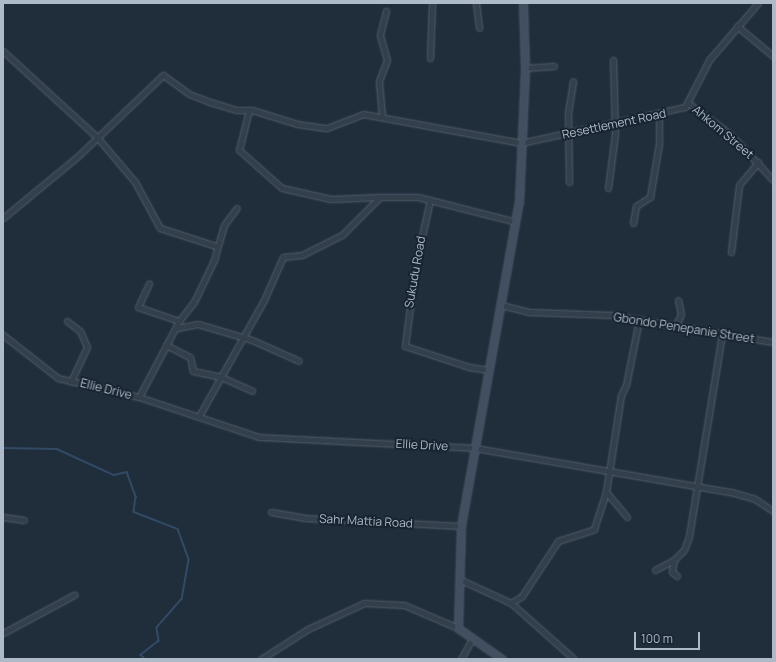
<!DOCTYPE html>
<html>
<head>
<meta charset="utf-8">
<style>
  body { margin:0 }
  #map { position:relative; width:776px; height:662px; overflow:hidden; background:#202e3c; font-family:Manrope,sans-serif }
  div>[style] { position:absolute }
  .stream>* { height:1.5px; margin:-0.75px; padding:0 0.75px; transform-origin:0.75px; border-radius:0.75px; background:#324a65 }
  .roads { filter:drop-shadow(0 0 1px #525d6a) drop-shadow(0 0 1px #525d6a) }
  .minor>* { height:5px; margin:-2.5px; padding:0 2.5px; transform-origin:2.5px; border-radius:2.5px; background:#343f4c }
  .secondary>* { height:7px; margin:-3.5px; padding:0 3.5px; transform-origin:3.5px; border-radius:3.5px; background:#424f60 }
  span { translate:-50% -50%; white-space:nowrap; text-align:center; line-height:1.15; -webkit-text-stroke:4px #192431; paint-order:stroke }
  .street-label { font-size:12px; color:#afbac8 }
  .frame { position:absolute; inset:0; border:4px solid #afbac8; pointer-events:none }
  .scale { position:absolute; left:634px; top:632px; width:66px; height:18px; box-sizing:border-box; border:2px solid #afbac8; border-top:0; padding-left:5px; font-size:12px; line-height:14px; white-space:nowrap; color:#afbac8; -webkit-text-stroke:3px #192431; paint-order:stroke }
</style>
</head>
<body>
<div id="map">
  <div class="stream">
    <i style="left:3px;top:448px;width:54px;rotate:1.1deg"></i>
    <i style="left:57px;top:449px;width:63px;rotate:24.5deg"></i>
    <i style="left:114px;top:475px;width:13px;rotate:-13deg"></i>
    <i style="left:127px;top:472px;width:27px;rotate:70deg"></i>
    <i style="left:136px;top:497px;width:15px;rotate:98deg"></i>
    <i style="left:134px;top:512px;width:47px;rotate:21.1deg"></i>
    <i style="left:178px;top:529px;width:33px;rotate:70deg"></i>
    <i style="left:189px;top:560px;width:40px;rotate:100deg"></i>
    <i style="left:182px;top:599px;width:38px;rotate:131deg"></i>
    <i style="left:157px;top:628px;width:13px;rotate:81deg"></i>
    <i style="left:159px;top:641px;width:23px;rotate:142deg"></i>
    <i style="left:141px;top:655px;width:6px;rotate:45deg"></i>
  </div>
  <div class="roads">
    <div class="minor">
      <i style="left:476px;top:3px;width:25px;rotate:83deg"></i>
      <i style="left:737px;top:26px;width:47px;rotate:39.8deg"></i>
      <i style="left:3px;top:51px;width:127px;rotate:42.5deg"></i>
      <i style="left:97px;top:137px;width:59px;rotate:49.8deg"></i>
      <i style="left:135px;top:182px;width:52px;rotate:61.5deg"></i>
      <i style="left:160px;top:228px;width:59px;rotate:17.8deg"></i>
      <i style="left:430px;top:58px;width:55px;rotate:-87.9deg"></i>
      <i style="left:525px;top:68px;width:29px;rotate:-4deg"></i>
      <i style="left:688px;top:103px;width:52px;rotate:36.4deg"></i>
      <i style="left:730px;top:134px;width:63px;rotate:46.9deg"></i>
      <i style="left:249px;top:110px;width:41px;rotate:104deg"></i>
      <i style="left:239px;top:150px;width:57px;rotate:41.5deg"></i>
      <i style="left:282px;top:188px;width:50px;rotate:12.7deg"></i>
      <i style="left:331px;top:199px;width:49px;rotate:-2.3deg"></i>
      <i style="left:382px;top:116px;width:35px;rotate:-95deg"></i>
      <i style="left:379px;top:81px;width:22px;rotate:-69deg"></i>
      <i style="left:387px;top:60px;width:26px;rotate:-106deg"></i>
      <i style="left:380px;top:35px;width:25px;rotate:-76deg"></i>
      <i style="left:569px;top:182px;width:69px;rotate:-90.8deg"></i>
      <i style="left:568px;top:113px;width:32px;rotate:-81deg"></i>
      <i style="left:608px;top:188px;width:54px;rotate:-82.6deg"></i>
      <i style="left:615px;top:134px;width:74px;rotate:-91.5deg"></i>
      <i style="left:430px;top:200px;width:70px;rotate:102.4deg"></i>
      <i style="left:415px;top:268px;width:79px;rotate:97.3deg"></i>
      <i style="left:405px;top:346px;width:67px;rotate:18.2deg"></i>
      <i style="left:469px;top:367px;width:19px;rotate:9deg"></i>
      <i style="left:3px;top:218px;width:96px;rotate:-39.5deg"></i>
      <i style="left:77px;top:157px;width:119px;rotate:-43.6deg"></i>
      <i style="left:163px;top:75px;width:32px;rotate:36deg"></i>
      <i style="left:189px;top:94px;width:22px;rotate:21deg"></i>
      <i style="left:210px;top:102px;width:27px;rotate:17deg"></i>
      <i style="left:236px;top:110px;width:16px"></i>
      <i style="left:252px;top:110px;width:47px;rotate:17.3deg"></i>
      <i style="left:297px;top:124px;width:30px;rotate:8deg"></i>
      <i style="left:327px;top:128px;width:39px;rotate:-21deg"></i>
      <i style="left:363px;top:114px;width:161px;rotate:10.4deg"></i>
      <i style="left:521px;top:143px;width:168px;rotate:-12.4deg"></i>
      <i style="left:685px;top:107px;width:53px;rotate:-62.9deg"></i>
      <i style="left:709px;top:60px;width:75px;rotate:-49.3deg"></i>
      <i style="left:633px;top:223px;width:17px;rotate:-80deg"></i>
      <i style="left:636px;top:206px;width:17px;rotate:-33deg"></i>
      <i style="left:650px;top:197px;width:54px;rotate:-80.4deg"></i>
      <i style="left:659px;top:144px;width:30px;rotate:-90deg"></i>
      <i style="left:731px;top:252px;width:67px;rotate:-83.2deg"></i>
      <i style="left:739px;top:185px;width:30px;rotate:-50deg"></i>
      <i style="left:501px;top:305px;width:29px;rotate:14deg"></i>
      <i style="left:529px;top:312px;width:84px;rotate:2deg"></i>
      <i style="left:613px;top:315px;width:162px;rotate:9.6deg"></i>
      <i style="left:67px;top:321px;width:16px;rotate:38deg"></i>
      <i style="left:80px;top:331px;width:17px;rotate:66deg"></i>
      <i style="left:87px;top:347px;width:38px;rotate:115deg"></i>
      <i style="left:179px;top:321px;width:24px;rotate:-52deg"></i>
      <i style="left:194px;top:302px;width:47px;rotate:-64.5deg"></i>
      <i style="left:214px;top:260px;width:36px;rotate:-74deg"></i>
      <i style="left:224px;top:225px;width:21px;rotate:-53deg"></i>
      <i style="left:675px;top:327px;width:14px;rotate:-65deg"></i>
      <i style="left:681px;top:314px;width:14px;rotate:-102deg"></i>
      <i style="left:177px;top:328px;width:21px;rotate:-11deg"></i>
      <i style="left:198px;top:324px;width:56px;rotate:16.5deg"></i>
      <i style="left:252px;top:340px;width:51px;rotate:24.1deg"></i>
      <i style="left:3px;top:335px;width:70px;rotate:38deg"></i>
      <i style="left:58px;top:378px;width:83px;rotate:13.2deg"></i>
      <i style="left:139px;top:397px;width:126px;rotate:18.4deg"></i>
      <i style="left:259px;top:437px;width:216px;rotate:2.9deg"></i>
      <i style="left:475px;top:448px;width:260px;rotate:9.8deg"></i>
      <i style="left:731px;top:492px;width:25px;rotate:16deg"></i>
      <i style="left:755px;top:499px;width:22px;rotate:34deg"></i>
      <i style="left:166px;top:345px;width:27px;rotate:27deg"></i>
      <i style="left:190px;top:357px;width:14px;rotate:78deg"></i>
      <i style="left:193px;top:371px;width:29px;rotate:12deg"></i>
      <i style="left:221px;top:377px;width:34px;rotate:24deg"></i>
      <i style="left:139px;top:397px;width:86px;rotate:-62.2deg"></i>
      <i style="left:179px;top:321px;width:43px;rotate:-161.1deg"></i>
      <i style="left:138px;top:307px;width:26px;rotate:-65deg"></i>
      <i style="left:199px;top:416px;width:133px;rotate:-60.7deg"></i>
      <i style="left:264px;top:300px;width:47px;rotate:-66.2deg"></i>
      <i style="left:283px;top:257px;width:19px;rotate:-6deg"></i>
      <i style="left:302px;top:255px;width:45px;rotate:-26.6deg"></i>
      <i style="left:342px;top:235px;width:54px;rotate:-45deg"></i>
      <i style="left:380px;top:197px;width:38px"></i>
      <i style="left:418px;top:197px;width:101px;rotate:14.3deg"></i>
      <i style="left:271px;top:512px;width:35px;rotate:10deg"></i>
      <i style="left:305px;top:518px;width:156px;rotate:2.9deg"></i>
      <i style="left:3px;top:517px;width:21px;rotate:8deg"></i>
      <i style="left:627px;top:517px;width:33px;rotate:-130deg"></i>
      <i style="left:606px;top:492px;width:98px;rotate:-81.2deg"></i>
      <i style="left:621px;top:395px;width:11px;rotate:-63deg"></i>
      <i style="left:626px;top:385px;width:66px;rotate:-78.7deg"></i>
      <i style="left:655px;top:570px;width:21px;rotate:-28deg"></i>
      <i style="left:677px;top:576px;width:6px;rotate:-141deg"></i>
      <i style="left:672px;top:572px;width:12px;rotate:-81deg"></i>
      <i style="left:674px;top:560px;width:14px;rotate:-45deg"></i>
      <i style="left:684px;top:550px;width:15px;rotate:-70deg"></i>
      <i style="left:689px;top:536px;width:204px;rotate:-80.7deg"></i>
      <i style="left:461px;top:580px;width:55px;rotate:24.7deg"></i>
      <i style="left:511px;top:603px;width:84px;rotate:41.6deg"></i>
      <i style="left:511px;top:603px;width:13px;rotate:-32deg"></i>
      <i style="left:522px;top:596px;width:66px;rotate:-56.8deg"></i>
      <i style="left:558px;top:541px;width:38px;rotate:-18deg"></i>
      <i style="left:594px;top:529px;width:39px;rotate:-72deg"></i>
      <i style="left:3px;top:633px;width:81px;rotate:-28.2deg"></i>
      <i style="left:261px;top:659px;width:56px;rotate:-32.6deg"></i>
      <i style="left:308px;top:629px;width:62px;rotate:-24.9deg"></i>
      <i style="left:364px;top:603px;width:40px;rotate:2.9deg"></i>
      <i style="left:404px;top:605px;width:59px;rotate:23.1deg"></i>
      <i style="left:461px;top:659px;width:25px;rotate:-61deg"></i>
    </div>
    <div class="secondary">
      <i style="left:502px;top:659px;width:54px;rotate:-144.8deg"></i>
      <i style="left:458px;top:628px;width:102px;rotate:-88.3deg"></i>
      <i style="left:461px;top:526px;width:329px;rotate:-79.9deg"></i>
      <i style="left:519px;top:202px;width:134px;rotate:-87.4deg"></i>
      <i style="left:525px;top:68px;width:65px;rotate:-91.8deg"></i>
    </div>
  </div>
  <div class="street-label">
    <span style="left:614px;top:124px;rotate:-12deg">Resettlement Road</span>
    <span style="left:723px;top:132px;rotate:40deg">Ahkom Street</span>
    <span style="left:415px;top:272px;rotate:-80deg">Sukudu Road</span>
    <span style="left:684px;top:328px;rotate:9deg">Gbondo Penepanie Street</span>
    <span style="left:106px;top:389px;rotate:14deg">Ellie Drive</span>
    <span style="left:422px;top:445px;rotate:3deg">Ellie Drive</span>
    <span style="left:366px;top:521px;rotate:3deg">Sahr Mattia Road</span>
  </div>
  <div class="frame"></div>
  <div class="scale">100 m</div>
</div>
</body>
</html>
